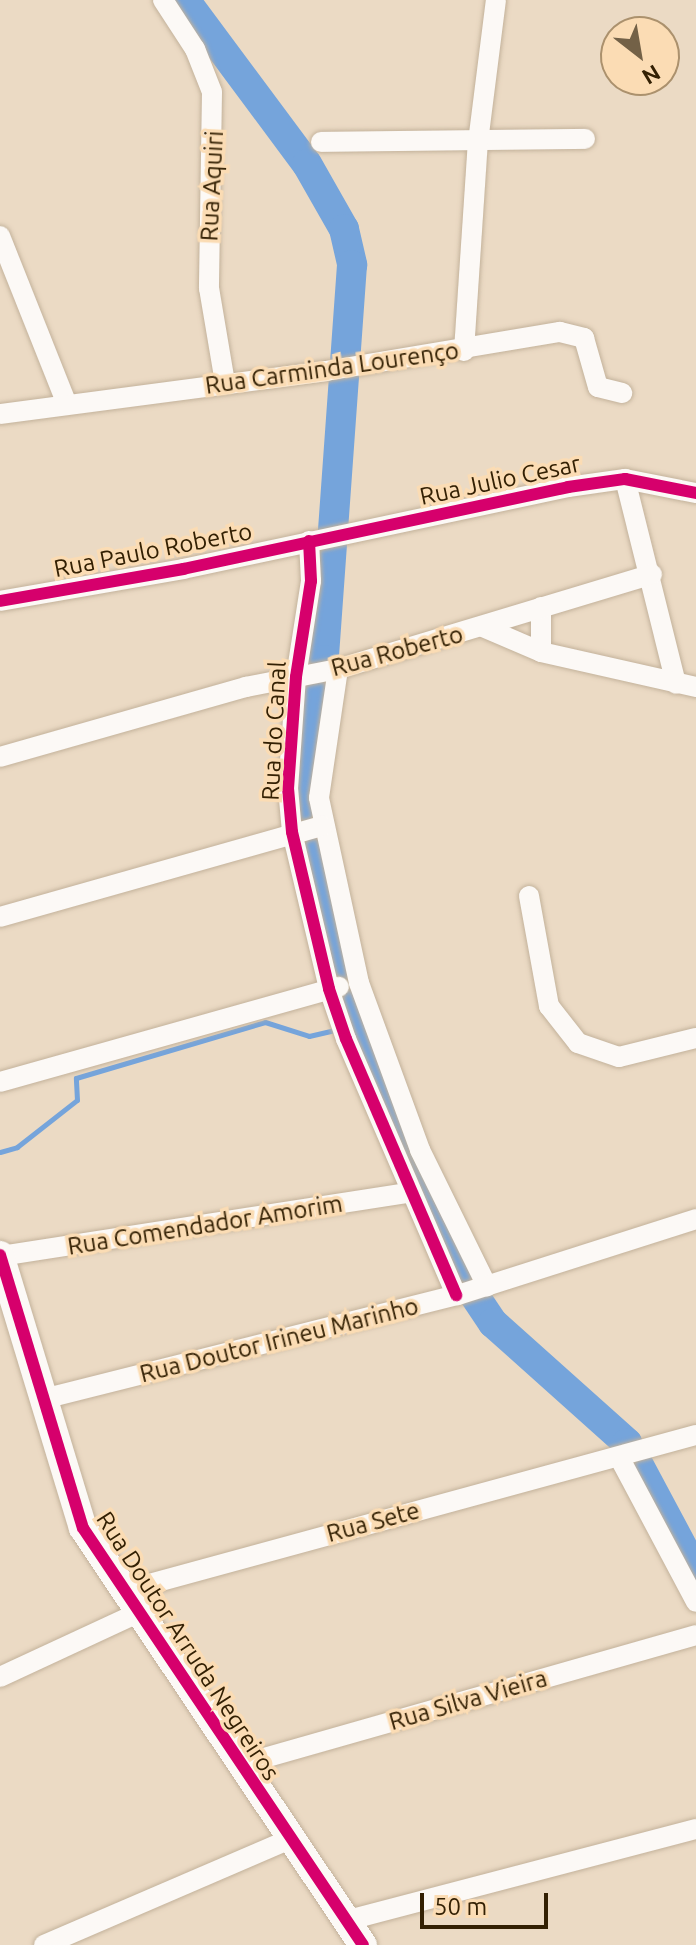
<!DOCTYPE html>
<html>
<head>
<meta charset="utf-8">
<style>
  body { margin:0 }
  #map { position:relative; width:696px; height:1945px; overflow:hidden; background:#ebdac4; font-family:Ubuntu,sans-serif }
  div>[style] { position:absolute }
  .stream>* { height:5px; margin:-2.5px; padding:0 2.5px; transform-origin:2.5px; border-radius:2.5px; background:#75a4db }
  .river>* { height:30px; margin:-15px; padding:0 15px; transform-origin:15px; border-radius:15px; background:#75a4db }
  .roads { filter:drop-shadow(0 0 2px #c3b29b) drop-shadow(0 0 2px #c3b29b) }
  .street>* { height:20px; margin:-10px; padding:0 10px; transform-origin:10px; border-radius:10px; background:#fcf9f6 }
  .secondary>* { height:28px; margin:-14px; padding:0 14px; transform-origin:14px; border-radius:14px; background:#fcf9f6 }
  .cycleway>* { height:12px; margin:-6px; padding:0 6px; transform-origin:6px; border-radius:6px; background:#d6006c }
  span { translate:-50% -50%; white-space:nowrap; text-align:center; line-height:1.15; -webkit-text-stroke:7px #fbdcb4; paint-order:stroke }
  .street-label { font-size:24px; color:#332003 }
  .north { position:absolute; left:600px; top:16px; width:80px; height:80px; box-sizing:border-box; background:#fbdcb4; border:2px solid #ab916d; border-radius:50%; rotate:149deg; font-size:22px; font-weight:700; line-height:32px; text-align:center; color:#332003 }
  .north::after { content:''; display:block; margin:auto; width:28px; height:36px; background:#736147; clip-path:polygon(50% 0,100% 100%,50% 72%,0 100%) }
  .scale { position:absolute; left:420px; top:1893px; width:128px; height:36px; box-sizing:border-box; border:4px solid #332003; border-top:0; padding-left:10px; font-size:24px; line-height:28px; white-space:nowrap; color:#332003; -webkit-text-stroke:6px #fbdcb4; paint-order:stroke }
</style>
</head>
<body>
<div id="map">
  <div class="stream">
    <i style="left:0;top:1152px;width:18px;rotate:-16deg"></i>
    <i style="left:17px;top:1147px;width:76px;rotate:-38.1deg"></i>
    <i style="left:77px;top:1100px;width:22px;rotate:-93deg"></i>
    <i style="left:76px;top:1078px;width:197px;rotate:-16.5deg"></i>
    <i style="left:265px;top:1022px;width:46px;rotate:17.7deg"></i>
    <i style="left:309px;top:1036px;width:31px;rotate:-13deg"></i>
  </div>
  <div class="river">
    <i style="left:185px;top:0;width:204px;rotate:53.4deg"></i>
    <i style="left:307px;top:164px;width:75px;rotate:60.4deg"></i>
    <i style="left:344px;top:229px;width:37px;rotate:77deg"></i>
    <i style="left:352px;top:265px;width:396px;rotate:94.1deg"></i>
    <i style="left:324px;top:660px;width:136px;rotate:101.9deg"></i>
    <i style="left:296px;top:793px;width:179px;rotate:75.8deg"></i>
    <i style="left:340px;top:967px;width:323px;rotate:68.9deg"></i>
    <i style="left:456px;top:1268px;width:66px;rotate:56.1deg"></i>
    <i style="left:493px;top:1323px;width:180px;rotate:41.8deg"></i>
    <i style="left:627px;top:1443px;width:146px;rotate:61.9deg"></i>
  </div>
  <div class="roads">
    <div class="street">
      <i style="left:163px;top:0;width:59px;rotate:56.9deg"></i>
      <i style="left:195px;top:49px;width:46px;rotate:68.4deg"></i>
      <i style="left:212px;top:92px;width:196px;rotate:90.9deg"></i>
      <i style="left:209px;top:288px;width:96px;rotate:80.4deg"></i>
      <i style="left:321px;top:142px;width:264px;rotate:-0.7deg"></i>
      <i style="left:0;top:236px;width:179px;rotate:68.3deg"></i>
      <i style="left:464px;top:351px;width:209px;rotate:-86.2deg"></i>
      <i style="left:478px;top:142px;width:143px;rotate:-82.8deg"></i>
      <i style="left:0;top:414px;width:329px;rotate:-7.5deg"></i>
      <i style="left:326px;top:371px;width:237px;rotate:-9.5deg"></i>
      <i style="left:560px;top:332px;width:25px;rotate:14deg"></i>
      <i style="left:584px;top:338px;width:51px;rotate:74.1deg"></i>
      <i style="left:598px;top:387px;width:25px;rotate:14deg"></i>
      <i style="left:625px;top:479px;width:211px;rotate:76deg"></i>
      <i style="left:309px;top:541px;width:40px;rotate:87.1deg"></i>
      <i style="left:311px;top:581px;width:97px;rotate:98.9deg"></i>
      <i style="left:296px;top:677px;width:111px;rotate:94.1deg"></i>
      <i style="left:288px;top:788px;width:44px;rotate:84.8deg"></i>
      <i style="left:292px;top:832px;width:161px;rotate:76.7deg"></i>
      <i style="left:329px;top:989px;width:53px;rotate:71.2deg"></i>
      <i style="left:346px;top:1039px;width:279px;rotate:66.7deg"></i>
      <i style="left:0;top:601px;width:186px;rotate:-9.9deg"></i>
      <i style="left:183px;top:569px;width:394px;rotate:-12deg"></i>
      <i style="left:568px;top:487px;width:58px;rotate:-8deg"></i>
      <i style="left:625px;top:479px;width:72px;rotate:11.2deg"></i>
      <i style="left:541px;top:607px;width:45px;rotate:90deg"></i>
      <i style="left:483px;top:627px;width:63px;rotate:23.3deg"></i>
      <i style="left:541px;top:652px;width:159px;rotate:12.7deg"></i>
      <i style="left:338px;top:669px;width:130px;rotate:98.4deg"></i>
      <i style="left:319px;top:798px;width:189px;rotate:77.8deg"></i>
      <i style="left:359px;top:983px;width:178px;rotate:69.9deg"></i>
      <i style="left:420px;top:1150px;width:152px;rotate:63.8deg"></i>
      <i style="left:0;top:757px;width:256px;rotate:-15.9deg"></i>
      <i style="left:246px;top:687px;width:94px;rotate:-11.1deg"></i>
      <i style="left:338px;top:669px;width:328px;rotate:-16.8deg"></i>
      <i style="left:529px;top:896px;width:112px;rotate:79.7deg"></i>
      <i style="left:549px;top:1006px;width:47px;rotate:51.9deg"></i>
      <i style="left:578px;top:1043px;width:43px;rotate:18.9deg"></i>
      <i style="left:619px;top:1057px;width:79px;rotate:-13.9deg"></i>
      <i style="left:0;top:917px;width:335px;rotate:-15.8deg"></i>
      <i style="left:0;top:1082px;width:352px;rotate:-15.7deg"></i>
      <i style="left:0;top:1256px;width:414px;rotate:-8.8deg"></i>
      <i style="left:43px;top:1399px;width:428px;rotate:-14.1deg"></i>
      <i style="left:458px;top:1295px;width:250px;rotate:-17.7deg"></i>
      <i style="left:619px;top:1457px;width:164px;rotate:62deg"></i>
      <i style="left:124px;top:1591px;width:593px;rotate:-15.26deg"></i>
      <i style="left:0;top:1677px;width:152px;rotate:-24.9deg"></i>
      <i style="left:240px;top:1765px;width:474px;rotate:-15.9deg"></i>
      <i style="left:345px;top:1921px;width:363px;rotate:-14.7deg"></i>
      <i style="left:44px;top:1945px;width:266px;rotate:-23.3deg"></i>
    </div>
    <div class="secondary">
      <i style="left:0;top:1255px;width:285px;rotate:73.1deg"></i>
      <i style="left:83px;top:1528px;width:502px;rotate:56.12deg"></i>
    </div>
  </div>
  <div class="cycleway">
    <i style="left:309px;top:541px;width:40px;rotate:87.1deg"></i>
    <i style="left:311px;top:581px;width:97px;rotate:98.9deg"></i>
    <i style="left:296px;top:677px;width:111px;rotate:94.1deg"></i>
    <i style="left:288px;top:788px;width:44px;rotate:84.8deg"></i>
    <i style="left:292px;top:832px;width:161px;rotate:76.7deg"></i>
    <i style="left:329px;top:989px;width:53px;rotate:71.2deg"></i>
    <i style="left:346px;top:1039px;width:279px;rotate:66.7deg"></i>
    <i style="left:0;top:601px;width:186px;rotate:-9.9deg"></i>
    <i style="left:183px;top:569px;width:394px;rotate:-12deg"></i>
    <i style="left:568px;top:487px;width:58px;rotate:-8deg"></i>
    <i style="left:625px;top:479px;width:72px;rotate:11.2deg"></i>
    <i style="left:0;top:1255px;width:285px;rotate:73.1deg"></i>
    <i style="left:83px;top:1528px;width:502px;rotate:56.12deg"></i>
  </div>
  <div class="street-label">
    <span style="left:212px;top:186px;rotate:-87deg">Rua Aquiri</span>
    <span style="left:332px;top:368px;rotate:-8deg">Rua Carminda Lourenço</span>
    <span style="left:500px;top:480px;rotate:-12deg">Rua Julio Cesar</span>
    <span style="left:153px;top:550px;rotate:-11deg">Rua Paulo Roberto</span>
    <span style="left:397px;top:651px;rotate:-15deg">Rua Roberto</span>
    <span style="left:274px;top:731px;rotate:-87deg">Rua do Canal</span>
    <span style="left:205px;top:1225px;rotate:-9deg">Rua Comendador Amorim</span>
    <span style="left:279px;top:1340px;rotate:-14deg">Rua Doutor Irineu Marinho</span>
    <span style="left:373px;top:1522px;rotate:-15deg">Rua Sete</span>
    <span style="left:188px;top:1646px;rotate:57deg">Rua Doutor Arruda Negreiros</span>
    <span style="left:468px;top:1700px;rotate:-16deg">Rua Silva Vieira</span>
  </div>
  <div class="north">N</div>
  <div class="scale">50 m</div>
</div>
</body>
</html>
